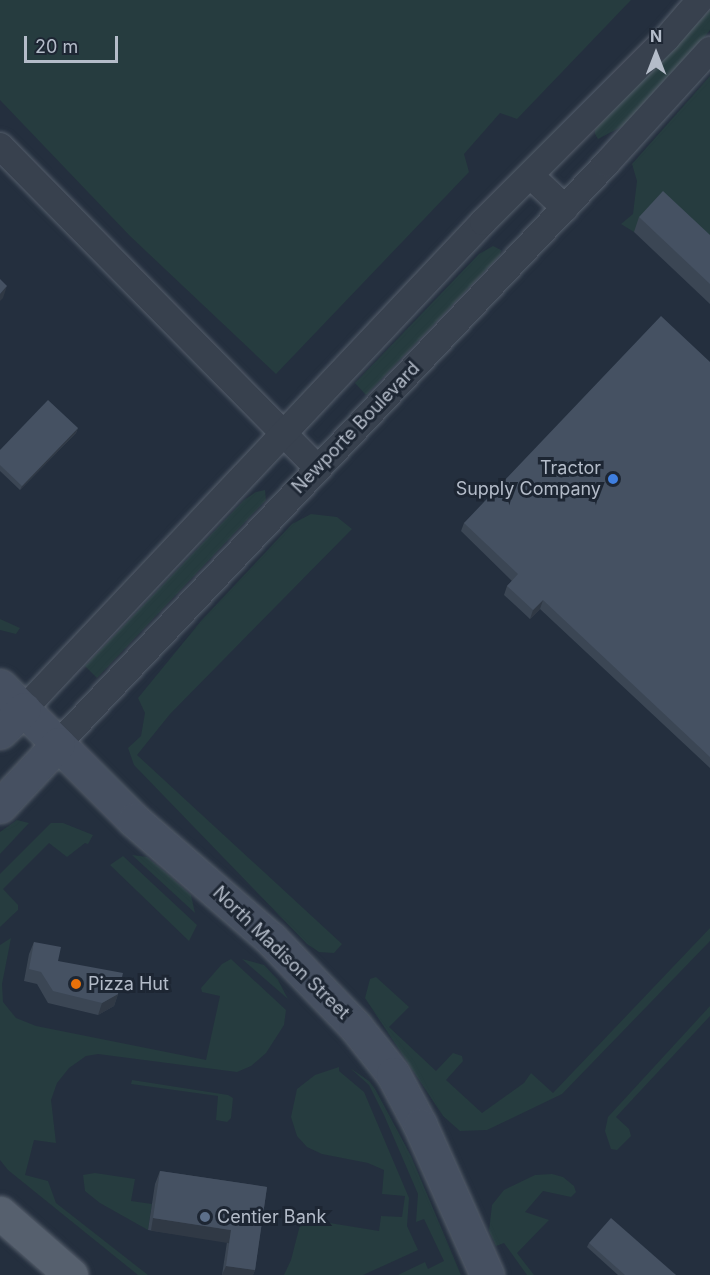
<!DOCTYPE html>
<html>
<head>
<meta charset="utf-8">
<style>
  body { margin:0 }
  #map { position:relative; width:710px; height:1275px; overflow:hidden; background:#242f3e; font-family:Inter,sans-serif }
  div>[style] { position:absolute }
  .green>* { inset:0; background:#263c3f }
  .roads { filter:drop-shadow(0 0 2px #565f6c) drop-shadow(0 0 2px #565f6c) }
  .street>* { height:26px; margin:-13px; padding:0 13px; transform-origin:13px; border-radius:13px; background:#38414e }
  .secondary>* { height:33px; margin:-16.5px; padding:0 16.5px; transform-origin:16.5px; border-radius:16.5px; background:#465061 }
  .primary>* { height:33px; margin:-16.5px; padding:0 16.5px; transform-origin:16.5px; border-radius:16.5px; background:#56606e }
  .wall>* { inset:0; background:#3b4654 }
  .shaded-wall>* { inset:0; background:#303945; transform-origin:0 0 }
  .building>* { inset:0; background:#455162 }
  .dots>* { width:16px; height:16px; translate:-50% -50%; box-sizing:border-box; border:3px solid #1d2633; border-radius:50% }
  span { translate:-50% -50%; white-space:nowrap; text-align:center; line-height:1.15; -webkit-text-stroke:6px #1d2633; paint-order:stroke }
  .street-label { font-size:18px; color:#b4bcc9 }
  .poi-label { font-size:18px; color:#b4bcc9 }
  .right { translate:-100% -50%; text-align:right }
  .left { translate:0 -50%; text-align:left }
  .north { position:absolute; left:626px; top:24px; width:60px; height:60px; -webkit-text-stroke:4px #1d2633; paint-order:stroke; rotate:0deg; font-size:16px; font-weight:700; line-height:24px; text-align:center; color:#b4bcc9 }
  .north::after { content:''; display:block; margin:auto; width:21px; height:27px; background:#b4bcc9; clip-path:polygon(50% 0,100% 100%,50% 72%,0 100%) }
  .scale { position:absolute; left:24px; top:36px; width:94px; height:27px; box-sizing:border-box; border:3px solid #b4bcc9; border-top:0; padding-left:8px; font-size:18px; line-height:21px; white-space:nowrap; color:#b4bcc9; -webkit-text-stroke:4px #1d2633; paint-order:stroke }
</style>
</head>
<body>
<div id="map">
  <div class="green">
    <i style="clip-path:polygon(0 0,631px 0,517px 119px,500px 113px,464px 154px,469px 172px,276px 374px,130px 236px,0 100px)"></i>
    <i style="clip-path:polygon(710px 10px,710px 30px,694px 51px,623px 126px,598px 139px,595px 134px,595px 129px)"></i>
    <i style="clip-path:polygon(710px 76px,710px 255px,658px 206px,634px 232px,621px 224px,633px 214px,637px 181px,632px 164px)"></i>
    <i style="clip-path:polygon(493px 246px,501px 250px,500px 255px,366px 395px,355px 383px,479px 254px)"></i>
    <i style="clip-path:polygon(265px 490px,266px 500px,97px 678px,85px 666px,244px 500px,256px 492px)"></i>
    <i style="clip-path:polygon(311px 514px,337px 517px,352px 529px,170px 714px,137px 755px,342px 944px,334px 953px,319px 952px,307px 944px,134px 765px,128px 748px,141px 736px,145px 713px,138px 698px,201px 621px,263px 555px,292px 524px)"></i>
    <i style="clip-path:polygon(0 619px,20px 628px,16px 634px,0 630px)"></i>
    <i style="clip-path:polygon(17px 820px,29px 823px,0 854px,0 832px)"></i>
    <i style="clip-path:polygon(51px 823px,63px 823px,93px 835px,88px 844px,85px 843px,67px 857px,49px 843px,3px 889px,18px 905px,18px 910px,0 927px,0 874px)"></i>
    <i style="clip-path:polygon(132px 855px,147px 857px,164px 871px,191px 895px,195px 913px)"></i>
    <i style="clip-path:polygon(123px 856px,197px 925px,189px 941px,110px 865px)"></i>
    <i style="clip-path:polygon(710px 928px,710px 941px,562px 1094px,487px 1130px,460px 1131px,443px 1116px,365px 998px,370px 979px,376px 977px,409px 1007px,389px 1027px,436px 1071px,453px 1053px,462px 1056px,463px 1061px,446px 1080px,482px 1113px,524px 1083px,531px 1073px,553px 1093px)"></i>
    <i style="clip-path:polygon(11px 938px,2px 984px,3px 1002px,16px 1018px,36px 1026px,206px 1060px,220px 996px,202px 992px,201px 988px,222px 964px,231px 959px,286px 1010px,284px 1025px,266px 1053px,251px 1066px,237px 1072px,98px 1054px,86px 1056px,69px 1068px,57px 1083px,51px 1100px,56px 1143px,34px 1140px,25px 1175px,48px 1181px,56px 1203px,148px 1275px,138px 1275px,8px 1170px,0 1160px,0 945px)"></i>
    <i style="clip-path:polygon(242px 959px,264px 965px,278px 980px,288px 999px)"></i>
    <i style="clip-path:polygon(710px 1006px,710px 1016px,616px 1117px,629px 1129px,631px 1136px,617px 1150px,611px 1149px,605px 1131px,608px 1117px)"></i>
    <i style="clip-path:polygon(339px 1067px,339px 1071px,364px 1092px,409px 1198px,407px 1226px,418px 1250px,363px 1275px,284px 1275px,291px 1260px,300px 1225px,305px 1219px,379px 1231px,381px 1216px,402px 1217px,405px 1196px,382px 1194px,384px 1170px,368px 1163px,322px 1154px,307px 1147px,297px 1136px,291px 1117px,297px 1089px,315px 1075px)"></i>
    <i style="clip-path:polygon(350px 1068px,369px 1081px,375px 1089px,411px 1156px,461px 1275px,398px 1275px,425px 1262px,428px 1269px,444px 1261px,424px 1219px,416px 1222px,418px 1194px,384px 1115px,369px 1085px)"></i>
    <i style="clip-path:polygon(132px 1080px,228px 1095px,233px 1098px,231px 1118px,227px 1122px,216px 1120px,218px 1096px,131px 1084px)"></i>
    <i style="clip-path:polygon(95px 1173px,135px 1179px,131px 1201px,152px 1204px,148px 1230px,100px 1203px,85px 1191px,83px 1175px)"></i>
    <i style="clip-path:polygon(552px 1174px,563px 1177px,574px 1186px,576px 1192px,571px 1197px,543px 1191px,525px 1212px,549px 1220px,517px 1253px,534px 1275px,527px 1275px,504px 1243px,496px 1246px,489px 1231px,492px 1205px,504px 1190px,535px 1175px)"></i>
  </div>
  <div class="roads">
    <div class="street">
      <i style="left:0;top:146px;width:451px;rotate:45.4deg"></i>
      <i style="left:531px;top:176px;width:47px;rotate:43.3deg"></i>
      <i style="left:24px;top:709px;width:669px;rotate:-46.7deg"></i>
      <i style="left:483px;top:222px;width:260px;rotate:-45deg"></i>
      <i style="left:667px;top:38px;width:50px;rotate:-49deg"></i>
      <i style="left:58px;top:744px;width:799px;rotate:-46.62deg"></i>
      <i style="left:607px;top:163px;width:153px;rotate:-47.7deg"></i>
    </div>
    <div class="secondary">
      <i style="left:0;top:686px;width:190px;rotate:45deg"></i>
      <i style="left:134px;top:820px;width:181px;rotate:41deg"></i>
      <i style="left:271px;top:939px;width:121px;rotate:46deg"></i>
      <i style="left:355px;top:1026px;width:61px;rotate:51.6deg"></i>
      <i style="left:393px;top:1074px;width:58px;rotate:62.1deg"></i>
      <i style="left:420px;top:1125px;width:164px;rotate:65.9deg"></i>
      <i style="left:0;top:732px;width:33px;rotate:-44deg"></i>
      <i style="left:0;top:806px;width:85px;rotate:-46.9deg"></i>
    </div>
    <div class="primary">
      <i style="left:0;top:1213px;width:94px;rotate:41.1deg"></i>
    </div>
  </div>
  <div class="wall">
    <i style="clip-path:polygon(639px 217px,710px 235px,710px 304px,634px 232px)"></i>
    <i style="clip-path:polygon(710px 362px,710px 768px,540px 609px,530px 619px,515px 605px,504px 595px,507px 586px,512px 581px,461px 531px,464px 523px)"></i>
    <i style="clip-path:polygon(78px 428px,76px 433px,20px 490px,0 471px,0 450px)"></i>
    <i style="clip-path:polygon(34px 942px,58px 961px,118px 994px,114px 1006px,98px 1015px,48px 1003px,37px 984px,24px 981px,29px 954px)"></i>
    <i style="clip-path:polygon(160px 1171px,267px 1187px,255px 1270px,253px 1275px,222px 1275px,227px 1242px,148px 1230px,155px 1184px)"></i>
    <i style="clip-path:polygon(589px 1243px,676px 1275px,618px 1275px,587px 1247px)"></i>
  </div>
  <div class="shaded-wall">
    <i style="clip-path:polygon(7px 286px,3px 298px,0 301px,0 294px)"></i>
    <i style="clip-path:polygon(78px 428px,76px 433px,20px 490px,22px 486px)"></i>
    <i style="clip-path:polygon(543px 600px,540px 609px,530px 619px,533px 610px)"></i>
    <i style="clip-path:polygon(118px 994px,114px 1006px,98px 1015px,102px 1003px)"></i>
    <i style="left:153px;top:1218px;width:79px;height:13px;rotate:9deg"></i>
    <i style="clip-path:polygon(226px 1266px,255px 1270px,253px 1275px,222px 1275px)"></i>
  </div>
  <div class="building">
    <i style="clip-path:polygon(663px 191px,710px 235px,710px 284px,639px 217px)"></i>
    <i style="clip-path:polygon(0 279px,7px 286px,0 294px)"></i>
    <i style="clip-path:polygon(661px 316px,710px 362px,710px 757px,543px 600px,533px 610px,519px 597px,507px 586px,518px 574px,464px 523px)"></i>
    <i style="clip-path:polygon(48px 400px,78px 428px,22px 486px,0 465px,0 450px)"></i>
    <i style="clip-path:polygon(34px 942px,61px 947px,58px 961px,123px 973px,118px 994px,102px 1003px,53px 991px,41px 972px,29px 969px)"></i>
    <i style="clip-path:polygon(160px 1171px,267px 1187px,255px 1270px,226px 1266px,231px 1230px,153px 1218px)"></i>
    <i style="clip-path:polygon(611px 1218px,676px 1275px,625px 1275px,589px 1243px)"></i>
  </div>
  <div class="dots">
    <i style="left:613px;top:479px;background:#3f7fe0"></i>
    <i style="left:76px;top:984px;background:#e8710a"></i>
    <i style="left:205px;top:1217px;background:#5c6f8a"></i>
  </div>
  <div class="street-label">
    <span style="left:356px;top:428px;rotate:-46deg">Newporte Boulevard</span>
    <span style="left:281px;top:953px;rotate:44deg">North Madison Street</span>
  </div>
  <div class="poi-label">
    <span class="right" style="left:601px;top:479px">Tractor<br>Supply Company</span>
    <span class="left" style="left:88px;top:984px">Pizza Hut</span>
    <span class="left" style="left:217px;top:1217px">Centier Bank</span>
  </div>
  <div class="north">N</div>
  <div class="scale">20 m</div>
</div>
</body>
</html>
